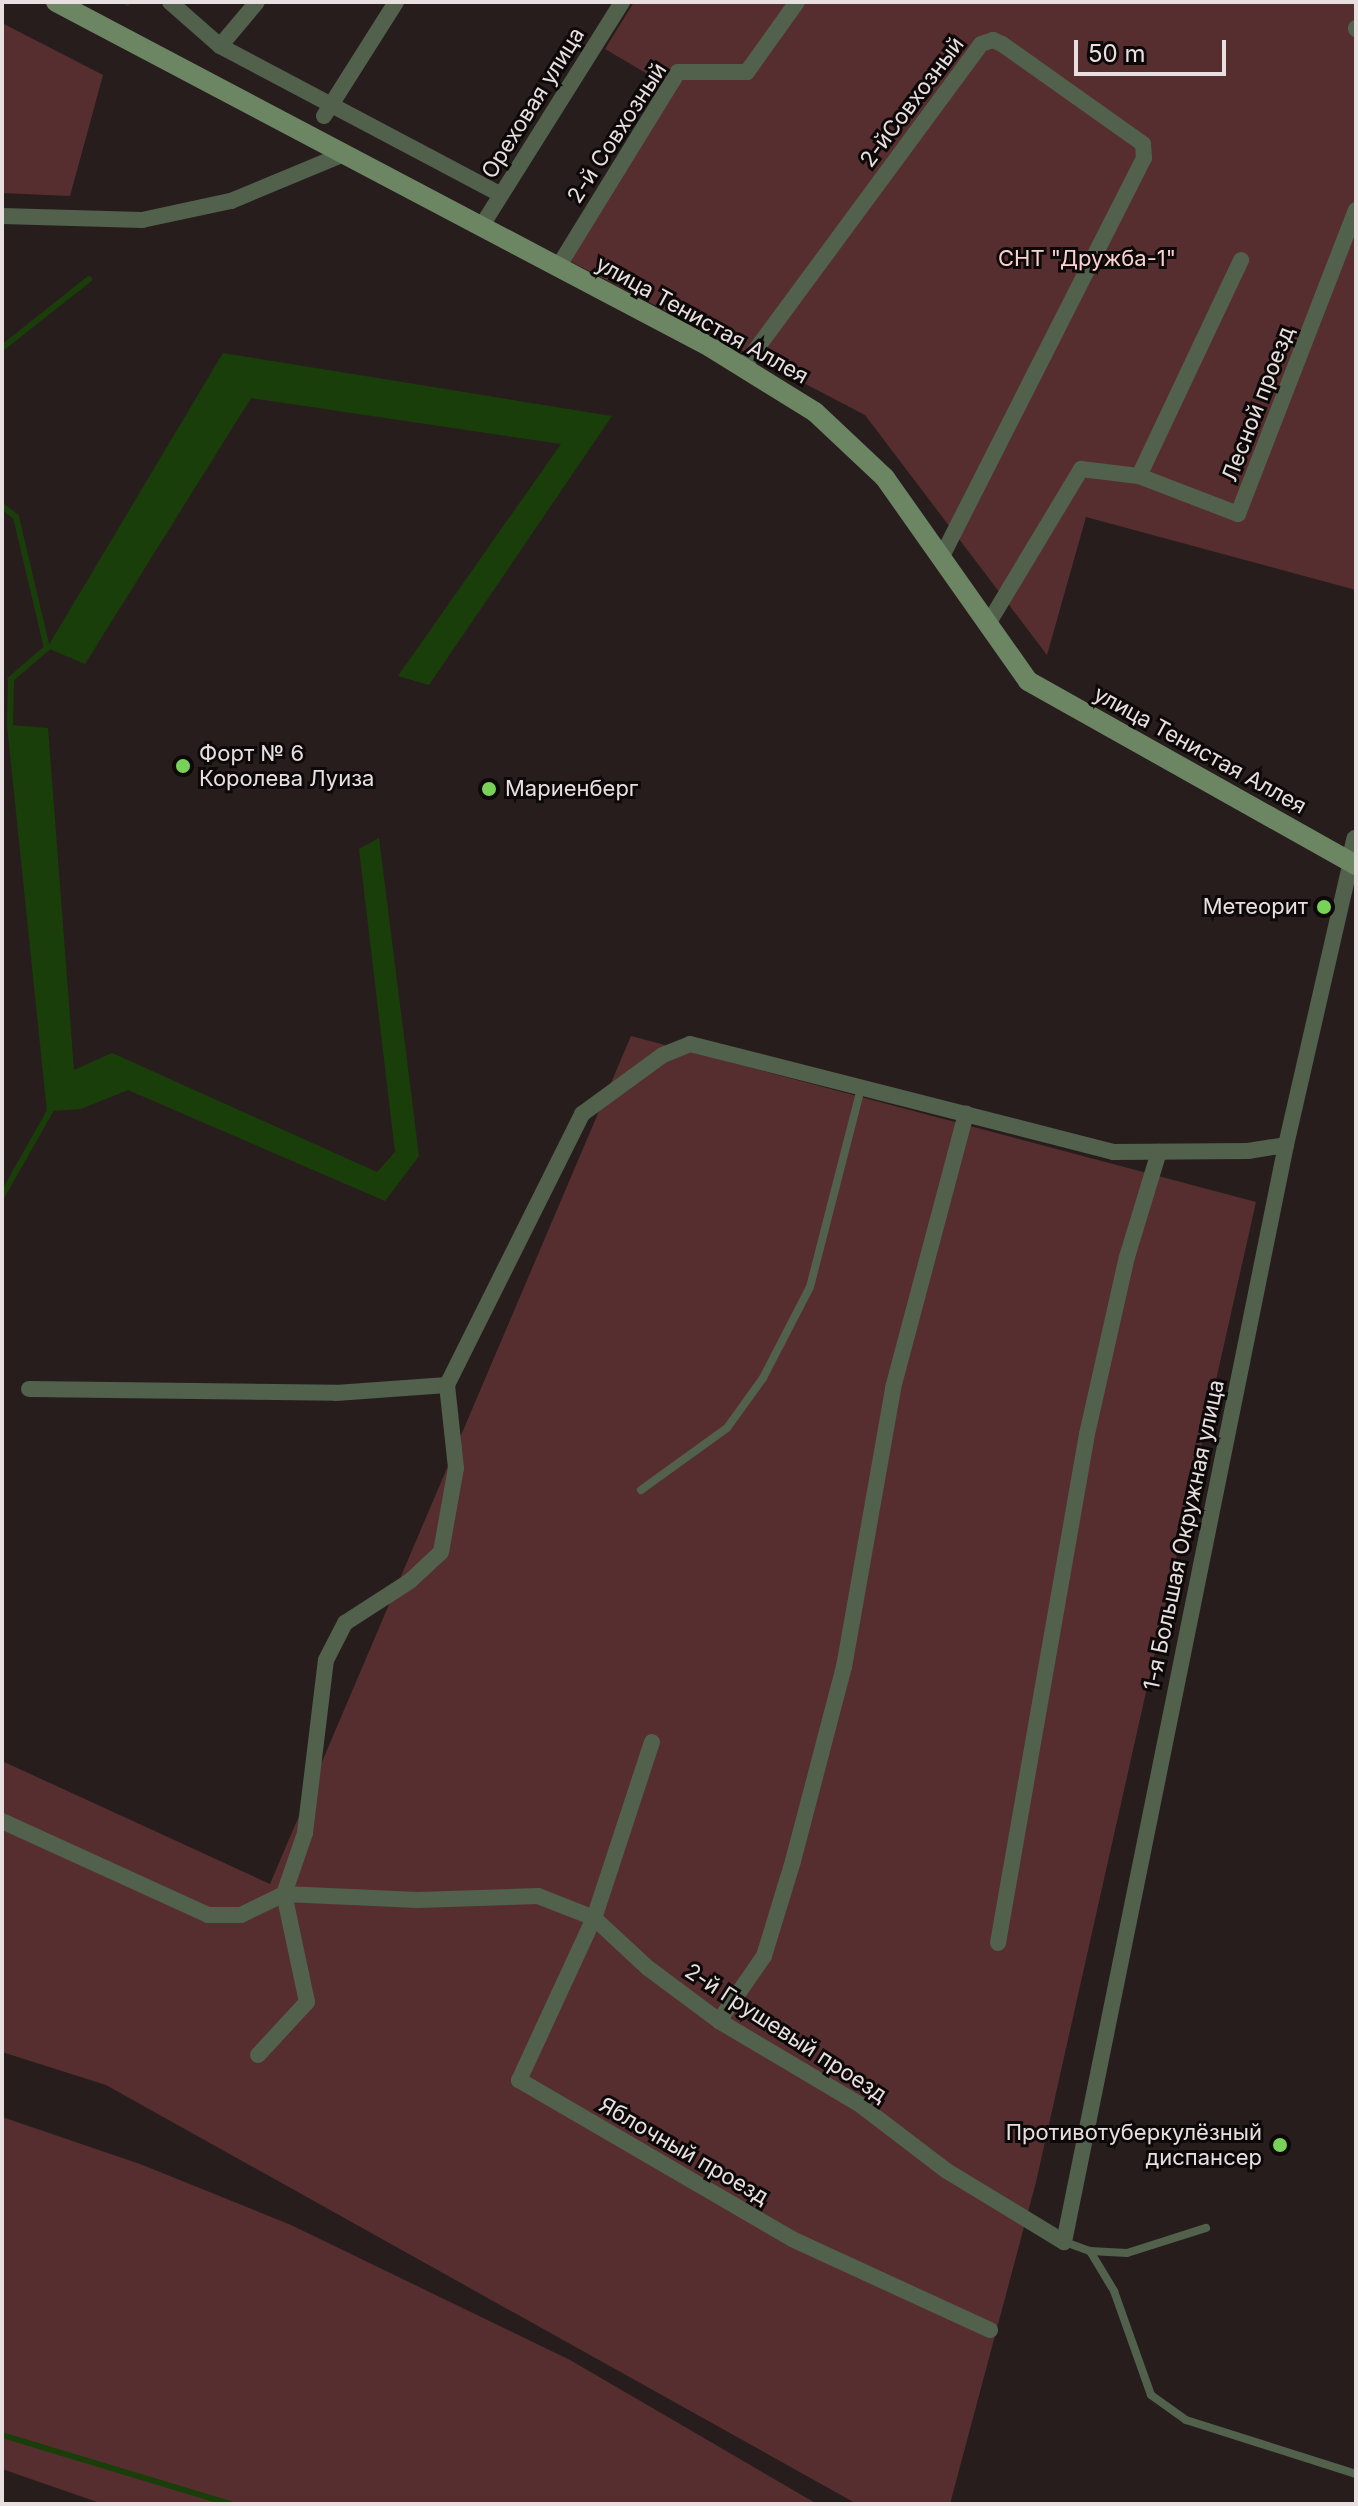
<!DOCTYPE html>
<html>
<head>
<meta charset="utf-8">
<style>
  body { margin:0 }
  #map { position:relative; width:1358px; height:2506px; overflow:hidden; background:#281d1d; font-family:Inter,sans-serif }
  div>[style] { position:absolute }
  .green>* { inset:0; background:#572e30 }
  .water>* { inset:0; background:#1a3e0a }
  .stream>* { height:6px; margin:-3px; padding:0 3px; transform-origin:3px; border-radius:3px; background:#1a3e0a }
  .service>* { height:8px; margin:-4px; padding:0 4px; transform-origin:4px; border-radius:4px; background:#51614c }
  .minor>* { height:16px; margin:-8px; padding:0 8px; transform-origin:8px; border-radius:8px; background:#51614c }
  .tertiary>* { height:20px; margin:-10px; padding:0 10px; transform-origin:10px; border-radius:10px; background:#51614c }
  .secondary>* { height:20px; margin:-10px; padding:0 10px; transform-origin:10px; border-radius:10px; background:#6c8663 }
  .dots>* { width:22px; height:22px; translate:-50% -50%; box-sizing:border-box; border:4px solid #0e0909; border-radius:50% }
  span { translate:-50% -50%; white-space:nowrap; text-align:center; line-height:1.15; -webkit-text-stroke:6px #0e0909; paint-order:stroke }
  .street-label { font-size:22px; color:#e8e0e0 }
  .park-label { font-size:22px; color:#fbd0d1 }
  .poi-label { font-size:22px; color:#e8e0e0 }
  .left { translate:0 -50%; text-align:left }
  .right { translate:-100% -50%; text-align:right }
  .frame { position:absolute; inset:0; border:4px solid #e8e0e0; pointer-events:none }
  .scale { position:absolute; left:1074px; top:40px; width:152px; height:36px; box-sizing:border-box; border:4px solid #e8e0e0; border-top:0; padding-left:10px; font-size:24px; line-height:28px; white-space:nowrap; color:#e8e0e0; -webkit-text-stroke:6px #0e0909; paint-order:stroke }
</style>
</head>
<body>
<div id="map">
  <div class="green">
    <i style="clip-path:polygon(634px 2px,1356px 2px,1356px 590px,1086px 517px,1047px 655px,865px 415px,568px 260px,668px 86px,605px 49px)"></i>
    <i style="clip-path:polygon(2px 23px,103px 75px,70px 196px,2px 193px)"></i>
    <i style="clip-path:polygon(631px 1036px,1256px 1202px,1036px 2182px,950px 2504px,857px 2504px,106px 2085px,2px 2052px,2px 1761px,270px 1884px)"></i>
    <i style="clip-path:polygon(2px 2117px,140px 2164px,291px 2225px,570px 2360px,817px 2504px,103px 2504px,2px 2469px)"></i>
  </div>
  <div class="water">
    <i style="clip-path:polygon(223px 353px,612px 416px,429px 685px,398px 676px,561px 444px,251px 398px,85px 664px,47px 648px)"></i>
    <i style="clip-path:polygon(10px 725px,48px 728px,74px 1070px,112px 1053px,377px 1172px,395px 1152px,359px 849px,379px 838px,419px 1156px,385px 1201px,128px 1090px,81px 1109px,50px 1111px)"></i>
  </div>
  <div class="stream">
    <i style="left:127px;top:2px;width:1px;rotate:45deg"></i>
    <i style="left:2px;top:348px;width:111px;rotate:-38.4deg"></i>
    <i style="left:2px;top:506px;width:18px;rotate:38deg"></i>
    <i style="left:16px;top:517px;width:135px;rotate:76.7deg"></i>
    <i style="left:47px;top:648px;width:48px;rotate:139.3deg"></i>
    <i style="left:11px;top:679px;width:46px;rotate:91.2deg"></i>
    <i style="left:10px;top:725px;width:388px;rotate:84.1deg"></i>
    <i style="left:50px;top:1111px;width:98px;rotate:119.5deg"></i>
    <i style="left:2px;top:2435px;width:239px;rotate:16.8deg"></i>
  </div>
  <div class="service">
    <i style="left:641px;top:1490px;width:106px;rotate:-35.8deg"></i>
    <i style="left:727px;top:1428px;width:62px;rotate:-54.2deg"></i>
    <i style="left:763px;top:1378px;width:102px;rotate:-62.7deg"></i>
    <i style="left:810px;top:1287px;width:205px;rotate:-75.6deg"></i>
    <i style="left:1065px;top:2242px;width:27px;rotate:20deg"></i>
    <i style="left:1090px;top:2251px;width:37px;rotate:3deg"></i>
    <i style="left:1127px;top:2253px;width:83px;rotate:-17.6deg"></i>
    <i style="left:1090px;top:2251px;width:47px;rotate:59deg"></i>
    <i style="left:1114px;top:2291px;width:110px;rotate:70.4deg"></i>
    <i style="left:1151px;top:2395px;width:43px;rotate:35.5deg"></i>
    <i style="left:1186px;top:2420px;width:178px;rotate:17.6deg"></i>
  </div>
  <div class="minor">
    <i style="left:170px;top:2px;width:67px;rotate:41.3deg"></i>
    <i style="left:220px;top:46px;width:318px;rotate:27.9deg"></i>
    <i style="left:1356px;top:28px;width:1px;rotate:90deg"></i>
    <i style="left:220px;top:46px;width:57px;rotate:-49.9deg"></i>
    <i style="left:324px;top:116px;width:135px;rotate:-57.7deg"></i>
    <i style="left:2px;top:216px;width:140px;rotate:1.6deg"></i>
    <i style="left:142px;top:220px;width:91px;rotate:-12.1deg"></i>
    <i style="left:231px;top:201px;width:122px;rotate:-22.6deg"></i>
    <i style="left:481px;top:227px;width:266px;rotate:-57.9deg"></i>
    <i style="left:558px;top:267px;width:229px;rotate:-58.4deg"></i>
    <i style="left:678px;top:72px;width:69px"></i>
    <i style="left:747px;top:72px;width:86px;rotate:-54.5deg"></i>
    <i style="left:743px;top:367px;width:401px;rotate:-53.6deg"></i>
    <i style="left:981px;top:44px;width:13px;rotate:-18deg"></i>
    <i style="left:993px;top:40px;width:10px;rotate:24deg"></i>
    <i style="left:1002px;top:44px;width:173px;rotate:35.3deg"></i>
    <i style="left:1143px;top:144px;width:14px;rotate:86deg"></i>
    <i style="left:1144px;top:158px;width:449px;rotate:116.9deg"></i>
    <i style="left:1139px;top:476px;width:239px;rotate:-64.7deg"></i>
    <i style="left:988px;top:624px;width:181px;rotate:-59deg"></i>
    <i style="left:1081px;top:469px;width:58px;rotate:6.9deg"></i>
    <i style="left:1139px;top:476px;width:106px;rotate:21deg"></i>
    <i style="left:1238px;top:514px;width:326px;rotate:-68.8deg"></i>
    <i style="left:29px;top:1389px;width:307px;rotate:0.7deg"></i>
    <i style="left:336px;top:1393px;width:111px;rotate:-4.1deg"></i>
    <i style="left:447px;top:1385px;width:303px;rotate:-63.5deg"></i>
    <i style="left:582px;top:1114px;width:100px;rotate:-36.1deg"></i>
    <i style="left:663px;top:1055px;width:29px;rotate:-22deg"></i>
    <i style="left:690px;top:1044px;width:437px;rotate:14.3deg"></i>
    <i style="left:1113px;top:1152px;width:135px;rotate:-0.4deg"></i>
    <i style="left:1248px;top:1151px;width:38px;rotate:-9deg"></i>
    <i style="left:652px;top:1742px;width:185px;rotate:108.2deg"></i>
    <i style="left:594px;top:1918px;width:179px;rotate:114.8deg"></i>
    <i style="left:519px;top:2080px;width:316px;rotate:30.2deg"></i>
    <i style="left:792px;top:2239px;width:218px;rotate:24.7deg"></i>
    <i style="left:2px;top:1821px;width:226px;rotate:24.5deg"></i>
    <i style="left:208px;top:1915px;width:33px"></i>
    <i style="left:241px;top:1915px;width:48px;rotate:-26deg"></i>
    <i style="left:284px;top:1894px;width:134px;rotate:2.6deg"></i>
    <i style="left:418px;top:1900px;width:120px;rotate:-1.9deg"></i>
    <i style="left:538px;top:1896px;width:60px;rotate:21.4deg"></i>
    <i style="left:594px;top:1918px;width:74px;rotate:42.8deg"></i>
    <i style="left:648px;top:1968px;width:89px;rotate:36.7deg"></i>
    <i style="left:719px;top:2021px;width:163px;rotate:30.7deg"></i>
    <i style="left:859px;top:2104px;width:111px;rotate:37.3deg"></i>
    <i style="left:947px;top:2171px;width:137px;rotate:31.3deg"></i>
    <i style="left:1064px;top:2242px;width:1119px;rotate:-78.56deg"></i>
    <i style="left:1286px;top:1145px;width:290px;rotate:-77.1deg"></i>
    <i style="left:998px;top:1943px;width:517px;rotate:-80.08deg"></i>
    <i style="left:1087px;top:1434px;width:181px;rotate:-77.3deg"></i>
    <i style="left:1127px;top:1257px;width:110px;rotate:-73.1deg"></i>
    <i style="left:719px;top:2021px;width:79px;rotate:-55.3deg"></i>
    <i style="left:764px;top:1956px;width:99px;rotate:-73deg"></i>
    <i style="left:793px;top:1861px;width:201px;rotate:-75.3deg"></i>
    <i style="left:844px;top:1667px;width:283px;rotate:-80deg"></i>
    <i style="left:893px;top:1388px;width:284px;rotate:-75.1deg"></i>
    <i style="left:258px;top:2055px;width:72px;rotate:-47.2deg"></i>
    <i style="left:307px;top:2002px;width:110px;rotate:-102deg"></i>
    <i style="left:284px;top:1894px;width:65px;rotate:-71deg"></i>
    <i style="left:305px;top:1833px;width:174px;rotate:-83.1deg"></i>
    <i style="left:326px;top:1660px;width:42px;rotate:-62.8deg"></i>
    <i style="left:345px;top:1623px;width:77px;rotate:-32.9deg"></i>
    <i style="left:410px;top:1581px;width:42px;rotate:-43.1deg"></i>
    <i style="left:441px;top:1552px;width:85px;rotate:-79.9deg"></i>
    <i style="left:456px;top:1468px;width:83px;rotate:-96.2deg"></i>
  </div>
  <div class="tertiary">
    <i style="left:1351px;top:862px;width:23px;rotate:-77deg"></i>
  </div>
  <div class="secondary">
    <i style="left:56px;top:2px;width:739px;rotate:27.81deg"></i>
    <i style="left:710px;top:347px;width:123px;rotate:31.8deg"></i>
    <i style="left:815px;top:412px;width:96px;rotate:43.3deg"></i>
    <i style="left:885px;top:478px;width:248px;rotate:54.8deg"></i>
    <i style="left:1028px;top:681px;width:376px;rotate:29.3deg"></i>
  </div>
  <div class="dots">
    <i style="left:183px;top:766px;background:#78d158"></i>
    <i style="left:489px;top:789px;background:#78d158"></i>
    <i style="left:1324px;top:907px;background:#78d158"></i>
    <i style="left:1280px;top:2145px;background:#78d158"></i>
  </div>
  <div class="street-label">
    <span style="left:912px;top:102px;rotate:-53deg">2-йСовхозный</span>
    <span style="left:533px;top:103px;rotate:-58deg">Ореховая улица</span>
    <span style="left:617px;top:133px;rotate:-57deg">2-й Совхозный</span>
    <span style="left:702px;top:320px;rotate:29deg">улица Тенистая Аллея</span>
    <span style="left:1258px;top:404px;rotate:-69deg">Лесной проезд</span>
    <span style="left:1200px;top:750px;rotate:29deg">улица Тенистая Аллея</span>
    <span style="left:1184px;top:1535px;rotate:-78deg">1-я Большая Окружная улица</span>
    <span style="left:786px;top:2033px;rotate:33deg">2-й Грушевый проезд</span>
    <span style="left:684px;top:2151px;rotate:30deg">Яблочный проезд</span>
  </div>
  <div class="park-label">
    <span style="left:1087px;top:259px">СНТ "Дружба-1"</span>
  </div>
  <div class="poi-label">
    <span class="left" style="left:199px;top:766px">Форт № 6<br>Королева Луиза</span>
    <span class="left" style="left:505px;top:789px">Мариенберг</span>
    <span class="right" style="left:1308px;top:907px">Метеорит</span>
    <span class="right" style="left:1262px;top:2145px">Противотуберкулёзный<br>диспансер</span>
  </div>
  <div class="frame"></div>
  <div class="scale">50 m</div>
</div>
</body>
</html>
